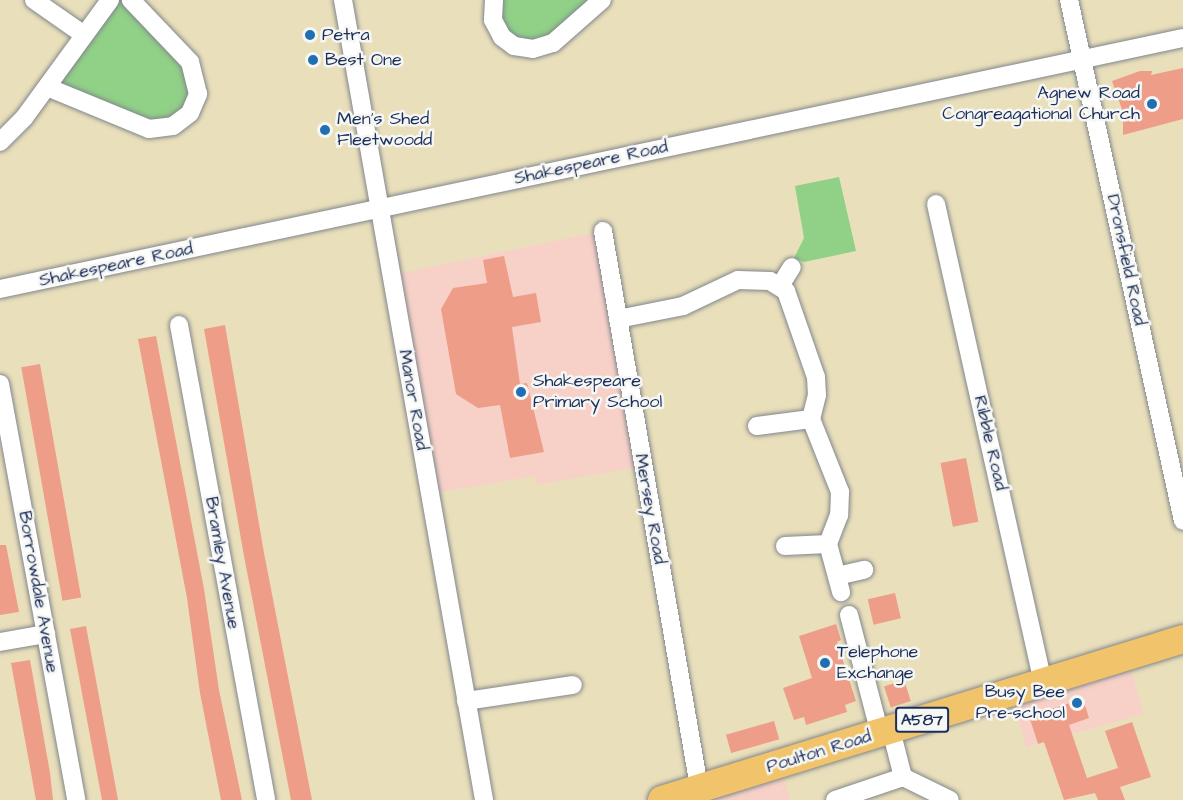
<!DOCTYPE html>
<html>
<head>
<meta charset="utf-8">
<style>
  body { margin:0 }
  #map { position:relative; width:1183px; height:800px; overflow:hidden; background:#e9dfbb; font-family:"Architects Daughter",sans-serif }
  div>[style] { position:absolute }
  .built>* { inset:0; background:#f7d1c8; transform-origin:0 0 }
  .green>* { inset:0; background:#90d087 }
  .building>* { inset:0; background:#ee9d89; transform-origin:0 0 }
  .roads { filter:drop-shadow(0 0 2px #82878c) drop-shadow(0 0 2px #82878c) }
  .minor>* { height:18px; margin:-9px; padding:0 9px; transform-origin:9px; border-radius:9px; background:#fff }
  .primary>* { height:28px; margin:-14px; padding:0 14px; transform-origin:14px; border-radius:14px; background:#f1c36a }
  .dots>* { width:16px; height:16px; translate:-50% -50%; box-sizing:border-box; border:3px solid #f6f6f2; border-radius:50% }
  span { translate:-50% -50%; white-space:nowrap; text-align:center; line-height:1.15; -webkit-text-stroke:5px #f6f6f2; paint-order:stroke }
  .shield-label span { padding:2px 4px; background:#f6f6f2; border:2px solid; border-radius:4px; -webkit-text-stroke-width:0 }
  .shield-label { font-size:16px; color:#1b2f5e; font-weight:700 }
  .poi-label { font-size:18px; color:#1b2f5e }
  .left { translate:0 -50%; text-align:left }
  .right { translate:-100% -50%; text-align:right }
  .street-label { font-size:18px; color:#1b2f5e }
</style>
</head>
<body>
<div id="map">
  <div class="built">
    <i style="clip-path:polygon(603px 231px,642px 466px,537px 485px,535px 476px,429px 494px,391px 275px)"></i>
    <i style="left:1127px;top:656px;width:60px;height:122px;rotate:74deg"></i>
    <i style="clip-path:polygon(780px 764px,790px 800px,662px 800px)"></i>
  </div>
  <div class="green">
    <i style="clip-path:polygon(110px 0,131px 0,177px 46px,198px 94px,160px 129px,54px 91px)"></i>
    <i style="clip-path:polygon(494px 0,602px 0,562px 36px,514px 46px)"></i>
    <i style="clip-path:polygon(839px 177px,856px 251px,804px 262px,794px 258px,804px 238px,795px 186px)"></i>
  </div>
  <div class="building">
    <i style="clip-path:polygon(1183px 68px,1183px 119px,1123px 135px,1123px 121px,1126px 121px,1112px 81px,1140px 71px,1152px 71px,1151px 75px)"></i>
    <i style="clip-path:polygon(504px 256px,513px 297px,536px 293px,541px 322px,512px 327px,520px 384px,527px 383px,544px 452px,510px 458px,500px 405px,478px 408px,456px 394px,441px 309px,453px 288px,487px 283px,483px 260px)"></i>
    <i style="clip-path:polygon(225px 325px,264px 553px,312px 800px,291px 800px,244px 556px,204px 329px)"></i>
    <i style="clip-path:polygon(156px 336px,204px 589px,219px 690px,242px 800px,221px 800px,200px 693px,187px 598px,138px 339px)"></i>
    <i style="left:40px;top:364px;width:237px;height:19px;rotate:80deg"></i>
    <i style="left:966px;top:458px;width:65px;height:26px;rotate:79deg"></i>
    <i style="clip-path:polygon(0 545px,6px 545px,19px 612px,0 615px)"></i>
    <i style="left:895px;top:593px;width:26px;height:28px;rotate:77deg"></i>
    <i style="clip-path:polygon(836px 624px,841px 640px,837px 642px,856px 701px,845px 705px,847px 712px,806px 725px,804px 717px,794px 720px,783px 688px,812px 678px,799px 636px)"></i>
    <i style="clip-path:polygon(86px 626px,107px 740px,118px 800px,102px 800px,70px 629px)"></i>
    <i style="clip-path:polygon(30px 660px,50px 773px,53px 800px,36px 800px,11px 663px)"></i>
    <i style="left:904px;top:680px;width:22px;height:21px;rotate:72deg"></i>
    <i style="clip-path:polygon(1083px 699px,1089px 718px,1069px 725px,1087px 778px,1118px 768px,1105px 731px,1132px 722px,1151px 777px,1120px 787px,1125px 800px,1098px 800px,1095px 793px,1064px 800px,1044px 742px,1038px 744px,1029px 716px)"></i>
    <i style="left:774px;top:721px;width:19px;height:50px;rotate:74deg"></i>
  </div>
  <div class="roads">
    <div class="minor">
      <i style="left:34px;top:0;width:61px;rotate:35deg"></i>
      <i style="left:343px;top:0;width:812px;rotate:80deg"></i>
      <i style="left:494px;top:0;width:20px;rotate:93deg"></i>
      <i style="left:493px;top:20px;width:19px;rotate:62deg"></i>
      <i style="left:502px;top:37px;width:15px;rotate:37deg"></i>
      <i style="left:514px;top:46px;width:19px;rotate:9deg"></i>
      <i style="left:533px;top:49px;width:21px;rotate:-17deg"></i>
      <i style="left:553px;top:43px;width:65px;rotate:-41.3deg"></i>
      <i style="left:1069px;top:0;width:533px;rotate:77.66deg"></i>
      <i style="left:47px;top:87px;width:110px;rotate:22.4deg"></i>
      <i style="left:149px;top:129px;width:24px;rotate:-7deg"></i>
      <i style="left:173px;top:126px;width:21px;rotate:-37deg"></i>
      <i style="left:190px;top:113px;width:21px;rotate:-67deg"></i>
      <i style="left:198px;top:94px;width:33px;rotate:-104deg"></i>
      <i style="left:190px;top:62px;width:86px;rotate:-133.6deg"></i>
      <i style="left:0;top:142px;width:34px;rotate:-45deg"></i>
      <i style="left:24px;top:118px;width:146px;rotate:-53.9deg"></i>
      <i style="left:936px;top:204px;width:490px;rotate:77.4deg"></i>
      <i style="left:603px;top:231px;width:564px;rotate:80.2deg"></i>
      <i style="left:780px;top:286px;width:22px;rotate:-58deg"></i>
      <i style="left:0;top:289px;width:1209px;rotate:-11.98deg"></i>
      <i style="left:618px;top:319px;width:66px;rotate:-11.3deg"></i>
      <i style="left:683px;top:306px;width:61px;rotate:-25.3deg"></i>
      <i style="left:738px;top:280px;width:32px;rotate:2deg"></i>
      <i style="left:770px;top:281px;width:19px;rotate:32deg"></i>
      <i style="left:786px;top:291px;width:91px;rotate:70.8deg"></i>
      <i style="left:816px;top:377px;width:18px;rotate:87deg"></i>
      <i style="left:817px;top:395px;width:25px;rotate:104deg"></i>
      <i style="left:811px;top:419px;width:79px;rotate:68.3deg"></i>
      <i style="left:840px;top:492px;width:23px;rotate:92deg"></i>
      <i style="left:839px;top:515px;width:31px;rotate:111deg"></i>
      <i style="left:828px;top:544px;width:50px;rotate:74.8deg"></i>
      <i style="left:179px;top:325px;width:483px;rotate:79.6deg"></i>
      <i style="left:0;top:384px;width:423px;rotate:79.6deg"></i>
      <i style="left:757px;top:426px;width:54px;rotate:-7.4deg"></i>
      <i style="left:785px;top:546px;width:43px;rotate:-2.7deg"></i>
      <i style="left:837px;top:576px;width:28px;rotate:-13deg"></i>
      <i style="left:849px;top:615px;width:123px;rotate:75.4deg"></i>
      <i style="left:0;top:642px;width:47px;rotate:-9.9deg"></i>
      <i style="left:466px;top:701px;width:108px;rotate:-8.5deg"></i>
      <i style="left:891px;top:730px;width:49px;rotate:75.7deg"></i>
      <i style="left:903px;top:777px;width:52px;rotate:26.1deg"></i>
      <i style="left:835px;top:800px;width:72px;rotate:-18.7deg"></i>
    </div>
    <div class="primary">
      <i style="left:662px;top:800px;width:545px;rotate:-17.17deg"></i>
    </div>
  </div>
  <div class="dots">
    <i style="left:310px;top:35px;background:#1f6fb2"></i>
    <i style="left:313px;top:60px;background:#1f6fb2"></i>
    <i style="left:1152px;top:104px;background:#1f6fb2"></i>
    <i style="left:325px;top:130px;background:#1f6fb2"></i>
    <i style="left:521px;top:392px;background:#1f6fb2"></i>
    <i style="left:825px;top:663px;background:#1f6fb2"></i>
    <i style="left:1077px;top:703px;background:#1f6fb2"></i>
  </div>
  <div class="shield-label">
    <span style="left:922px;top:720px">A587</span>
  </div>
  <div class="poi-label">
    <span class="left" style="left:322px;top:35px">Petra</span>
    <span class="left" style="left:325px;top:60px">Best One</span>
    <span class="right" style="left:1140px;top:104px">Agnew Road<br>Congreagational Church</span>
    <span class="left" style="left:337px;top:130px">Men's Shed<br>Fleetwoodd</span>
    <span class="left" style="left:533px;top:392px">Shakespeare<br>Primary School</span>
    <span class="left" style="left:837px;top:663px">Telephone<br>Exchange</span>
    <span class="right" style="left:1065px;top:703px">Busy Bee<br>Pre-school</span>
  </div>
  <div class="street-label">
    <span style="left:591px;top:163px;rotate:-12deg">Shakespeare Road</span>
    <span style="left:1126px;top:260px;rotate:78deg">Dronsfield Road</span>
    <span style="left:116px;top:265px;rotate:-12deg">Shakespeare Road</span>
    <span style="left:413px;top:400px;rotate:80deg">Manor Road</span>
    <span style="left:990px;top:443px;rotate:77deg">Ribble Road</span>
    <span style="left:650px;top:509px;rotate:80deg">Mersey Road</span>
    <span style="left:222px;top:563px;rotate:80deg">Bramley Avenue</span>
    <span style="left:38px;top:592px;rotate:80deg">Borrowdale Avenue</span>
    <span style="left:819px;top:752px;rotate:-17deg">Poulton Road</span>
  </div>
</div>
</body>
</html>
